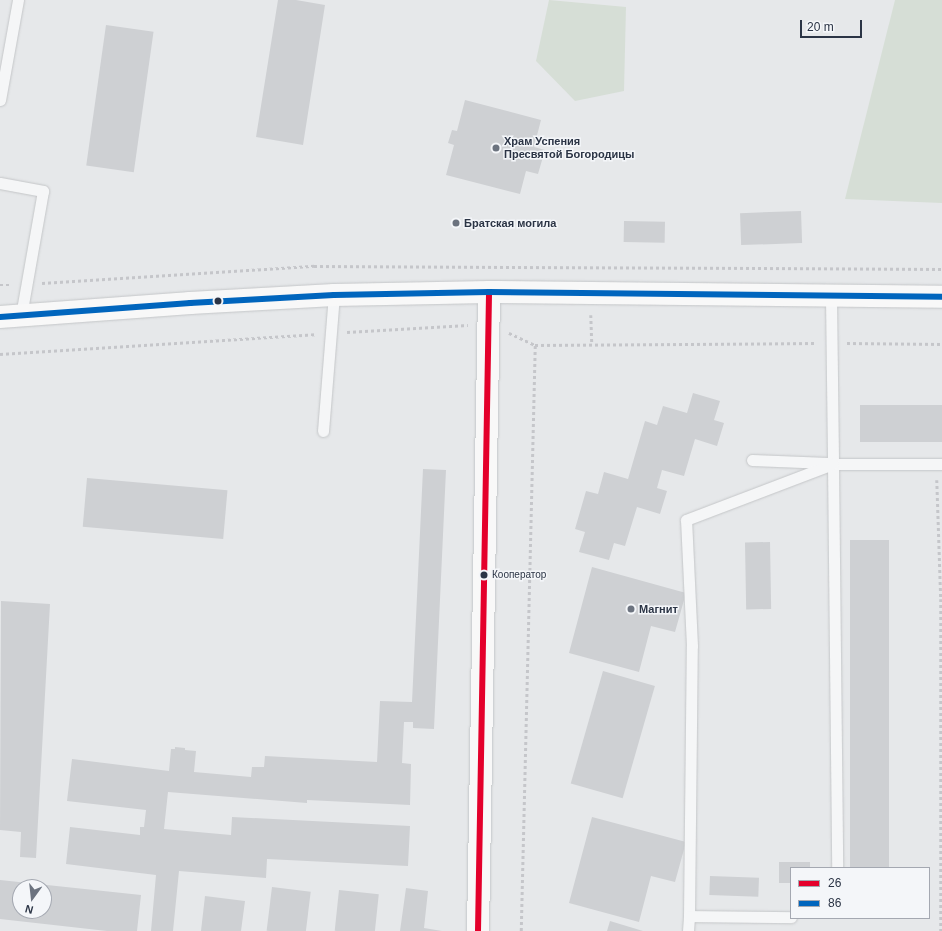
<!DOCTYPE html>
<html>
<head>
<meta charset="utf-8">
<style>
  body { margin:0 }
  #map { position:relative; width:942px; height:931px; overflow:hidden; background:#e6e8ea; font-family:Arial,sans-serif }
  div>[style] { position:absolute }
  .green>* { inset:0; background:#d6ded6 }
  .building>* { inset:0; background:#ced0d3; transform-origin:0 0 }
  .path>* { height:2.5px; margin-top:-1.25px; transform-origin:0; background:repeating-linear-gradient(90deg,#c5c6ca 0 3px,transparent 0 6px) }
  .roads { filter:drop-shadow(0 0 1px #c4c6c8) drop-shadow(0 0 1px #c4c6c8) }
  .service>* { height:11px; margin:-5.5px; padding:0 5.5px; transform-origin:5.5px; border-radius:5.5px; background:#f5f6f7 }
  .secondary>* { height:22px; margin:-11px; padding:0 11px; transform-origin:11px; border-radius:11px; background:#f8f8f8 }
  .primary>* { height:22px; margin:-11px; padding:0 11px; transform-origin:11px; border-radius:11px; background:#f8f8f8 }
  .bus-1>* { height:6px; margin:-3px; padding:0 3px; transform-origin:3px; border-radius:3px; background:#e4002b }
  .bus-2>* { height:6px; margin:-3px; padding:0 3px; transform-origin:3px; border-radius:3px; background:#0065bd }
  .dots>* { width:11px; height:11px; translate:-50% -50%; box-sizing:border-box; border:2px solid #f4f6f9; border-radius:50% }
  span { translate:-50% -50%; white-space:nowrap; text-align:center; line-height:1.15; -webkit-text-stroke:3px #f4f6f9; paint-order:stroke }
  .bus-label { font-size:10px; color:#2b3445 }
  .left { translate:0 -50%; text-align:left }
  .poi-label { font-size:11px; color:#2b3445; font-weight:700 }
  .legend { position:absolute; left:790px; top:867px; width:140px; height:52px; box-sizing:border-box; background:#f4f6f9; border:1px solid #a4a8b1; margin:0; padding:5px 7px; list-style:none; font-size:12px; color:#2b3445 }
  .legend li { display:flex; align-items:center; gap:8px; height:20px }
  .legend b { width:20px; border:1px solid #a4a8b1 }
  .north { position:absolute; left:12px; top:879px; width:40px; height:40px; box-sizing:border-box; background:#f4f6f9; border:1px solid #a4a8b1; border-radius:50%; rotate:195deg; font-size:11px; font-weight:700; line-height:16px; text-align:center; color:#2b3445 }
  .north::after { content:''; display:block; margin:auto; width:14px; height:18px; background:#6c737f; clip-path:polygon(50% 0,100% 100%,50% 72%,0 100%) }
  .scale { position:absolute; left:800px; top:20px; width:62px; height:18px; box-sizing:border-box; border:2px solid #2b3445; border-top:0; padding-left:5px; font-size:12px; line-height:14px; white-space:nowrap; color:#2b3445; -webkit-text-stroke:3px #f4f6f9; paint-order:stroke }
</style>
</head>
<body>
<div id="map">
  <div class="green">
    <i style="clip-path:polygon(549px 0,626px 7px,624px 91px,575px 101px,536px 61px)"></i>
    <i style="clip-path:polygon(895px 0,942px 0,942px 203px,845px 199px)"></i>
  </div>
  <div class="building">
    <i style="clip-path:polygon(278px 0,296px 0,325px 5px,303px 145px,256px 137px)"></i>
    <i style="left:106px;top:25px;width:48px;height:142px;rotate:8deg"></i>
    <i style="clip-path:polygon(465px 100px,541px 120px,534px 147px,545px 150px,538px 174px,526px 171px,520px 194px,446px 175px,454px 145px,448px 143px,452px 130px,457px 131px)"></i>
    <i style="left:801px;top:211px;width:32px;height:61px;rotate:88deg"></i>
    <i style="left:624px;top:221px;width:41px;height:21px;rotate:1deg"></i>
    <i style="clip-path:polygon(693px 393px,720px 401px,714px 420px,724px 423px,717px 446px,695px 439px,684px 476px,662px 470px,657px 488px,667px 491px,660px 514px,637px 507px,625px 546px,614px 543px,609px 560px,579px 552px,585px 532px,575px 529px,586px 491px,598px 494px,604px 472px,628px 479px,645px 421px,657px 425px,663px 406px,687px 413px)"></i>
    <i style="left:860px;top:405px;width:82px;height:37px"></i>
    <i style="clip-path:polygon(423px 469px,446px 470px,434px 729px,413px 728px,413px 722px,404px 722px,402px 763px,411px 764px,410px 805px,307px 800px,307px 803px,168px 792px,164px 829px,231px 835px,232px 817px,410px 826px,408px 866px,267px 859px,266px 878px,179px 871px,173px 931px,151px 931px,156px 875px,66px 864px,70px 827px,140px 835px,140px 827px,144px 827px,146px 810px,67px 801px,72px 759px,169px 771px,171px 749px,175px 749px,175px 747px,185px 748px,185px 750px,196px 751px,194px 772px,251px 777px,252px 767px,264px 767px,265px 756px,377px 762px,380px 701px,412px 702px)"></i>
    <i style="left:87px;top:478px;width:141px;height:49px;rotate:5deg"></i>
    <i style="left:850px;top:540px;width:39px;height:328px"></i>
    <i style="left:770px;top:542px;width:67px;height:25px;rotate:89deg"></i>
    <i style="clip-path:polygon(592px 567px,686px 593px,675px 632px,651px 626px,639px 672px,569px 653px)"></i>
    <i style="clip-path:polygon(1px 601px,50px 604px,36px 858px,20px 857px,21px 832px,0 830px)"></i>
    <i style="left:603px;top:671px;width:54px;height:117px;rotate:16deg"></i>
    <i style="clip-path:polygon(592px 817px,686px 842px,675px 882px,651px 876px,639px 922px,569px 903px)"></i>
    <i style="clip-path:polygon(779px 862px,810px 862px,810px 868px,791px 868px,791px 883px,779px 883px)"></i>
    <i style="left:710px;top:876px;width:49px;height:19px;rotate:2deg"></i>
    <i style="clip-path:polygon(evenodd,0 880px,141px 895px,137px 931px,107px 931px,0 919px,0 880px,20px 887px,44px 887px,44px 911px,20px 911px,20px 887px)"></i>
    <i style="left:272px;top:887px;width:39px;height:44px;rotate:7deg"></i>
    <i style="clip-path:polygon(406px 888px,428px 891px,424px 928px,442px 931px,400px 931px)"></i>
    <i style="left:339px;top:890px;width:40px;height:41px;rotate:6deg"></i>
    <i style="clip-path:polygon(205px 896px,245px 901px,241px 931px,201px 931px)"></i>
    <i style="clip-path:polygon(610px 921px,643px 931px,607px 931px)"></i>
  </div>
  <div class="path">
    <i style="left:42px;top:283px;width:273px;rotate:-3.6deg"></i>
    <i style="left:314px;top:266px;width:628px;rotate:0.27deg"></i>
    <i style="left:0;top:285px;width:11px"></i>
    <i style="left:591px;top:315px;width:29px;rotate:88deg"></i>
    <i style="left:347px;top:332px;width:121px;rotate:-3.3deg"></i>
    <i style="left:509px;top:333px;width:29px;rotate:25deg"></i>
    <i style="left:535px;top:345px;width:281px;rotate:-0.4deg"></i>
    <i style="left:847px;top:343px;width:95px;rotate:0.6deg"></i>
    <i style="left:0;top:354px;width:316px;rotate:-3.6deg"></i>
    <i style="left:937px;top:480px;width:119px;rotate:88.1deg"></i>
    <i style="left:941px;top:599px;width:332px;rotate:90deg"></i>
    <i style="left:521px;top:931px;width:586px;rotate:-88.63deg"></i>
  </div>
  <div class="roads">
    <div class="service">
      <i style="left:0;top:100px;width:102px;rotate:-79.8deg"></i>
      <i style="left:0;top:183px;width:44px;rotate:10.5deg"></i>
      <i style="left:43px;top:191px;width:127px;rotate:100deg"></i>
      <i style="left:831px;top:296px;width:168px;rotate:89.3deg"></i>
      <i style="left:833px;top:464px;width:109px"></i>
      <i style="left:323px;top:431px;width:136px;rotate:-85.4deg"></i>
      <i style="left:752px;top:460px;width:76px;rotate:2.3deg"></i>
      <i style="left:833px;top:464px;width:404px;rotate:89.4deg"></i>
      <i style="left:689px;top:916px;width:270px;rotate:-89.4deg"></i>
      <i style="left:692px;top:646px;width:126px;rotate:-92.7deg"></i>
      <i style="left:686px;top:520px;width:157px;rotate:-20.9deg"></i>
      <i style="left:688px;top:931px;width:15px;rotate:-86deg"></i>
      <i style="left:689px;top:916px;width:102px;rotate:0.6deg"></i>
    </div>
    <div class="secondary">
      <i style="left:478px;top:931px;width:639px;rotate:-89.01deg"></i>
    </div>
    <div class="primary">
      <i style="left:0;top:317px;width:191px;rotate:-4.2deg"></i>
      <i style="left:190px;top:303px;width:144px;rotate:-3.2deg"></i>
      <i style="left:334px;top:295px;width:155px;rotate:-1.1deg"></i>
      <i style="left:489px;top:292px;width:453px;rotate:0.6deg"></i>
    </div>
  </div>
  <div class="bus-1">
    <i style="left:478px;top:931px;width:639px;rotate:-89.01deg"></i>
  </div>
  <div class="bus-2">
    <i style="left:0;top:317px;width:191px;rotate:-4.2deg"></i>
    <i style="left:190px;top:303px;width:144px;rotate:-3.2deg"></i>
    <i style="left:334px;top:295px;width:155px;rotate:-1.1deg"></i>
    <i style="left:489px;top:292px;width:453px;rotate:0.6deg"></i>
  </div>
  <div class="dots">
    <i style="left:496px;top:148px;background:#6c737f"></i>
    <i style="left:456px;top:223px;background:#6c737f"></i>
    <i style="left:218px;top:301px;background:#2b3445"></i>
    <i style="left:484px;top:575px;background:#2b3445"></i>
    <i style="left:631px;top:609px;background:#6c737f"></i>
  </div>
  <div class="bus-label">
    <span class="left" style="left:492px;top:575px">Кооператор</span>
  </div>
  <div class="poi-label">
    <span class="left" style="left:504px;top:148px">Храм Успения<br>Пресвятой Богородицы</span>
    <span class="left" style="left:464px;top:223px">Братская могила</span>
    <span class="left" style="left:639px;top:609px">Магнит</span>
  </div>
  <ul class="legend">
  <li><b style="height:5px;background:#e4002b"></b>26</li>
  <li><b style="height:5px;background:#0065bd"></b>86</li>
  </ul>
  <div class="north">N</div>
  <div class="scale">20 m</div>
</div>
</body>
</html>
